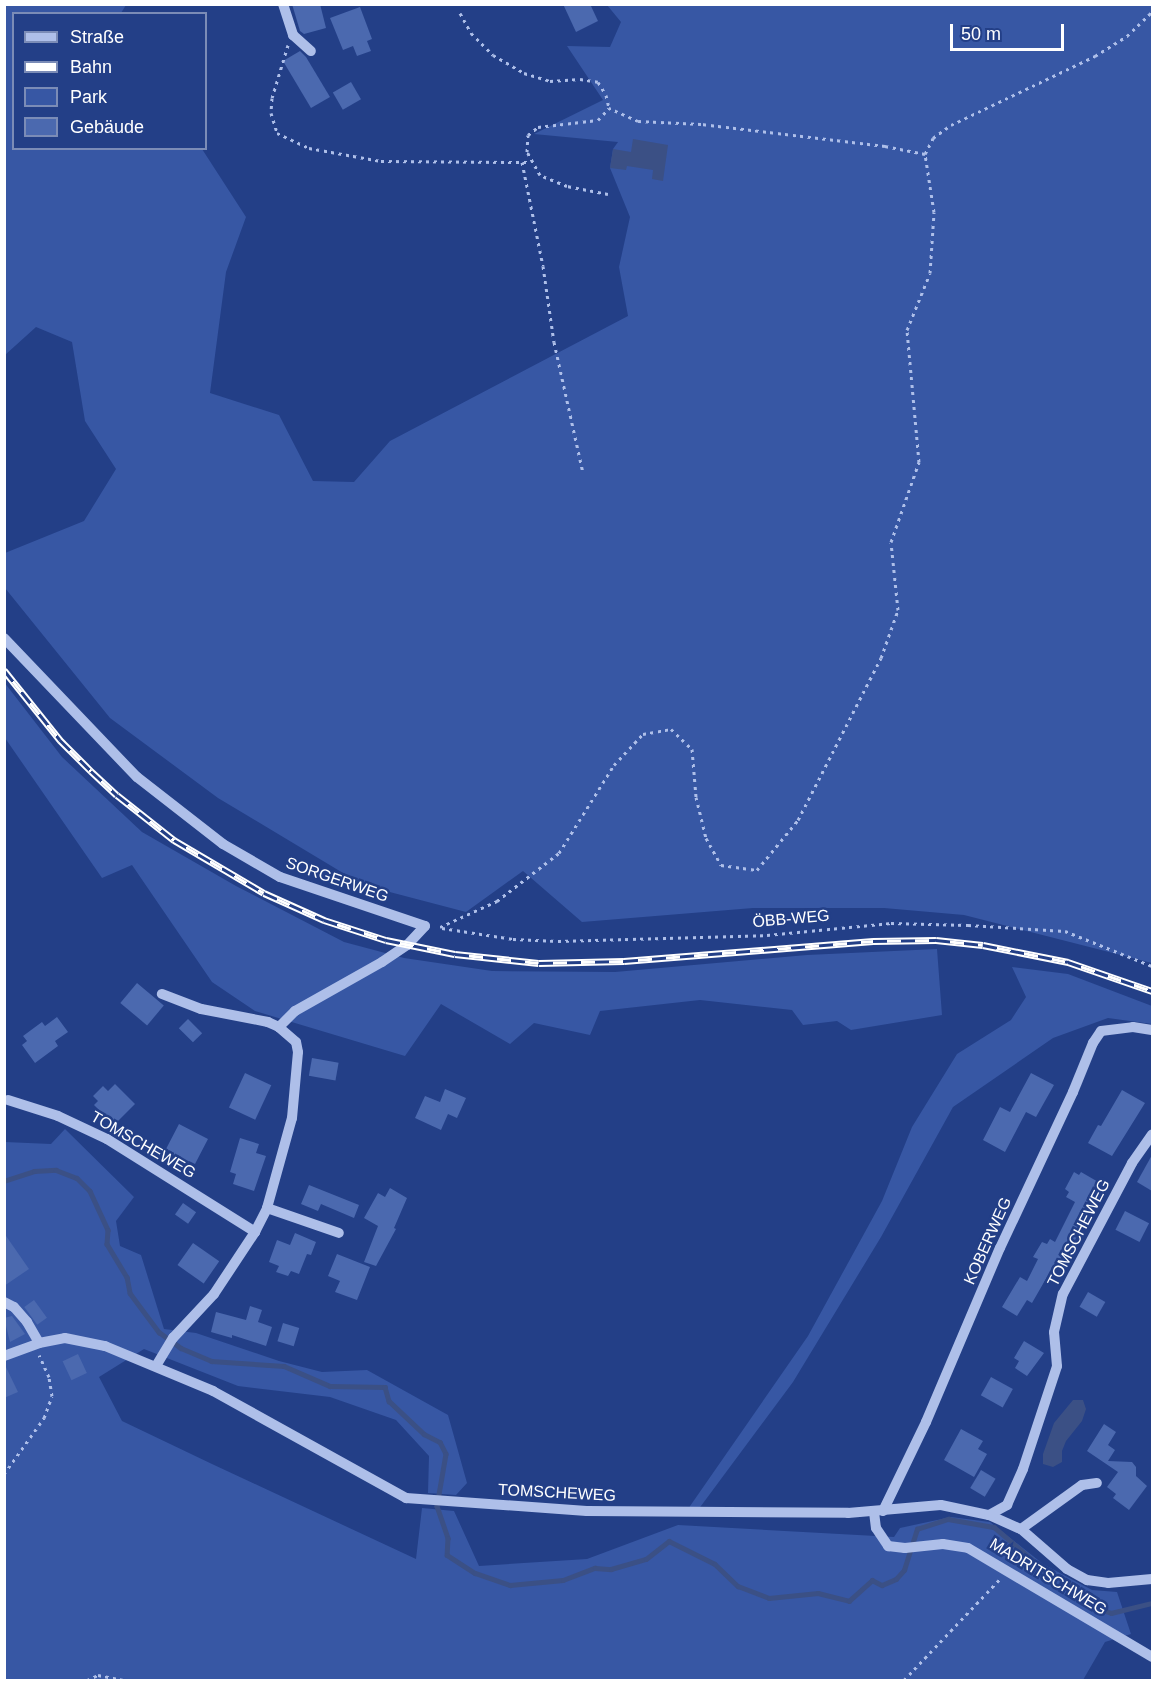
<!DOCTYPE html>
<html>
<head>
<meta charset="utf-8">
<style>
  body { margin:0 }
  #map { position:relative; width:1157px; height:1685px; overflow:hidden; background:#233f87; font-family:Helvetica,sans-serif }
  div>[style] { position:absolute }
  .green>* { inset:0; background:#3757a4 }
  .water>* { inset:0; background:#3b5085 }
  .stream>* { height:4.5px; margin:-2.25px; padding:0 2.25px; transform-origin:2.25px; border-radius:2.25px; background:#3b5085 }
  .building>* { inset:0; background:#4b69af; transform-origin:0 0 }
  .path>* { height:3px; margin-top:-1.5px; transform-origin:0; background:repeating-linear-gradient(90deg,#aebfe9 0 3px,transparent 0 7.5px) }
  .minor>* { height:10px; margin:-5px; padding:0 5px; transform-origin:5px; border-radius:5px; background:#aebfe9 }
  .rail>* { height:7px; margin-top:-3.5px; transform-origin:0; background:repeating-linear-gradient(90deg,#233f87 0 14px,#fff 0 28px); box-sizing:border-box; border-block:2px solid #fff }
  span { translate:-50% -50%; white-space:nowrap; text-align:center; line-height:1.15; -webkit-text-stroke:5px #233f87; paint-order:stroke }
  .street-label { font-size:16px; color:#fff }
  .frame { position:absolute; inset:0; border:6px solid #fff; pointer-events:none }
  .legend { position:absolute; left:12px; top:12px; width:195px; height:138px; box-sizing:border-box; background:#233f87; border:2px solid #7b8cb7; margin:0; padding:8px 10px; list-style:none; font-size:18px; color:#fff }
  .legend li { display:flex; align-items:center; gap:12px; height:30px }
  .legend b { width:30px; border:2px solid #7b8cb7 }
  .scale { position:absolute; left:950px; top:24px; width:114px; height:27px; box-sizing:border-box; border:3px solid #fff; border-top:0; padding-left:8px; font-size:18px; line-height:21px; white-space:nowrap; color:#fff; -webkit-text-stroke:4px #233f87; paint-order:stroke }
</style>
</head>
<body>
<div id="map">
  <div class="green">
    <i style="clip-path:polygon(5px 5px,126px 5px,121px 13px,14px 14px,14px 148px,202px 149px,246px 217px,226px 272px,210px 393px,279px 415px,313px 481px,354px 482px,390px 441px,628px 316px,619px 267px,630px 217px,610px 168px,613px 149px,618px 142px,534px 134px,603px 100px,567px 46px,610px 47px,621px 22px,607px 5px,1152px 5px,1152px 963px,964px 915px,884px 908px,753px 908px,582px 922px,523px 871px,466px 912px,363px 885px,218px 798px,110px 718px,5px 588px,5px 553px,84px 521px,116px 469px,85px 421px,72px 342px,36px 327px,5px 355px)"></i>
    <i style="clip-path:polygon(4px 682px,62px 757px,142px 832px,236px 886px,344px 942px,404px 958px,492px 971px,615px 972px,807px 955px,937px 949px,942px 1015px,851px 1030px,837px 1021px,803px 1025px,792px 1010px,700px 1000px,600px 1011px,590px 1035px,534px 1023px,510px 1044px,441px 1004px,405px 1056px,255px 1011px,212px 982px,132px 865px,102px 878px,5px 738px)"></i>
    <i style="clip-path:polygon(1012px 967px,1068px 974px,1152px 1006px,1152px 1024px,1108px 1018px,1053px 1038px,953px 1107px,881px 1237px,793px 1382px,698px 1510px,688px 1509px,808px 1336px,882px 1201px,912px 1127px,957px 1054px,1011px 1020px,1026px 997px)"></i>
    <i style="clip-path:polygon(65px 1129px,134px 1197px,116px 1221px,120px 1246px,141px 1255px,164px 1329px,196px 1333px,279px 1361px,322px 1372px,367px 1370px,448px 1415px,467px 1483px,456px 1495px,428px 1493px,429px 1456px,396px 1420px,330px 1397px,238px 1386px,144px 1349px,99px 1377px,122px 1421px,212px 1464px,416px 1559px,422px 1508px,454px 1511px,479px 1566px,587px 1559px,678px 1525px,894px 1537px,900px 1528px,951px 1517px,990px 1522px,1043px 1564px,1092px 1590px,1117px 1592px,1131px 1634px,1105px 1642px,1083px 1680px,5px 1680px,5px 1142px,51px 1144px)"></i>
  </div>
  <div class="water">
    <i style="clip-path:polygon(633px 139px,668px 145px,663px 181px,652px 179px,653px 170px,627px 166px,626px 170px,610px 168px,613px 149px,631px 152px)"></i>
    <i style="clip-path:polygon(1073px 1400px,1083px 1400px,1086px 1409px,1082px 1421px,1066px 1441px,1062px 1451px,1062px 1462px,1053px 1467px,1043px 1464px,1043px 1454px,1054px 1423px)"></i>
  </div>
  <div class="stream">
    <i style="left:4px;top:1181px;width:32px;rotate:-18deg"></i>
    <i style="left:34px;top:1171px;width:22px;rotate:-3deg"></i>
    <i style="left:56px;top:1170px;width:22px;rotate:21deg"></i>
    <i style="left:77px;top:1178px;width:18px;rotate:45deg"></i>
    <i style="left:90px;top:1191px;width:43px;rotate:65.2deg"></i>
    <i style="left:108px;top:1230px;width:14px;rotate:94deg"></i>
    <i style="left:107px;top:1244px;width:39px;rotate:59deg"></i>
    <i style="left:127px;top:1277px;width:16px;rotate:79deg"></i>
    <i style="left:130px;top:1293px;width:49px;rotate:53.4deg"></i>
    <i style="left:159px;top:1332px;width:27px;rotate:36deg"></i>
    <i style="left:181px;top:1348px;width:33px;rotate:23deg"></i>
    <i style="left:211px;top:1361px;width:73px;rotate:3.9deg"></i>
    <i style="left:284px;top:1366px;width:50px;rotate:23.5deg"></i>
    <i style="left:330px;top:1386px;width:55px;rotate:1deg"></i>
    <i style="left:385px;top:1387px;width:15px;rotate:74deg"></i>
    <i style="left:389px;top:1401px;width:48px;rotate:43.3deg"></i>
    <i style="left:424px;top:1434px;width:18px;rotate:27deg"></i>
    <i style="left:440px;top:1442px;width:13px;rotate:63deg"></i>
    <i style="left:446px;top:1454px;width:53px;rotate:99.8deg"></i>
    <i style="left:437px;top:1506px;width:34px;rotate:71deg"></i>
    <i style="left:448px;top:1538px;width:17px;rotate:93deg"></i>
    <i style="left:447px;top:1555px;width:33px;rotate:33deg"></i>
    <i style="left:475px;top:1573px;width:37px;rotate:19deg"></i>
    <i style="left:510px;top:1585px;width:53px;rotate:-5.4deg"></i>
    <i style="left:563px;top:1580px;width:34px;rotate:-21deg"></i>
    <i style="left:595px;top:1568px;width:16px;rotate:4deg"></i>
    <i style="left:611px;top:1569px;width:36px;rotate:-16deg"></i>
    <i style="left:646px;top:1559px;width:29px;rotate:-38deg"></i>
    <i style="left:669px;top:1541px;width:51px;rotate:26.6deg"></i>
    <i style="left:715px;top:1564px;width:32px;rotate:44deg"></i>
    <i style="left:738px;top:1586px;width:33px;rotate:21deg"></i>
    <i style="left:769px;top:1598px;width:49px;rotate:-5.8deg"></i>
    <i style="left:818px;top:1593px;width:32px;rotate:14deg"></i>
    <i style="left:849px;top:1601px;width:31px;rotate:-42deg"></i>
    <i style="left:872px;top:1580px;width:11px;rotate:27deg"></i>
    <i style="left:882px;top:1585px;width:15px;rotate:-23deg"></i>
    <i style="left:896px;top:1579px;width:12px;rotate:-48deg"></i>
    <i style="left:904px;top:1570px;width:43px;rotate:-72.4deg"></i>
    <i style="left:917px;top:1529px;width:33px;rotate:-18deg"></i>
    <i style="left:948px;top:1519px;width:47px;rotate:9.9deg"></i>
    <i style="left:994px;top:1527px;width:71px;rotate:40.4deg"></i>
    <i style="left:1048px;top:1573px;width:18px;rotate:22deg"></i>
    <i style="left:1065px;top:1580px;width:40px;rotate:43deg"></i>
    <i style="left:1094px;top:1607px;width:18px;rotate:19deg"></i>
    <i style="left:1111px;top:1613px;width:42px;rotate:-13.7deg"></i>
  </div>
  <div class="building">
    <i style="clip-path:polygon(292px 4px,320px 4px,326px 28px,304px 34px,300px 31px)"></i>
    <i style="clip-path:polygon(563px 4px,590px 4px,598px 21px,576px 32px)"></i>
    <i style="clip-path:polygon(360px 7px,372px 39px,367px 41px,371px 51px,357px 56px,353px 46px,343px 50px,330px 18px)"></i>
    <i style="clip-path:polygon(300px 51px,306px 57px,330px 97px,311px 108px,283px 61px)"></i>
    <i style="left:351px;top:82px;width:20px;height:21px;rotate:60deg"></i>
    <i style="left:137px;top:983px;width:35px;height:26px;rotate:40deg"></i>
    <i style="clip-path:polygon(57px 1017px,68px 1032px,55px 1041px,58px 1046px,35px 1063px,22px 1045px,27px 1041px,23px 1036px,42px 1022px,45px 1026px)"></i>
    <i style="left:188px;top:1019px;width:20px;height:13px;rotate:45deg"></i>
    <i style="left:312px;top:1058px;width:27px;height:18px;rotate:10deg"></i>
    <i style="left:245px;top:1073px;width:29px;height:38px;rotate:25deg"></i>
    <i style="clip-path:polygon(1031px 1073px,1054px 1085px,1036px 1117px,1026px 1112px,1005px 1152px,983px 1140px,1000px 1107px,1010px 1112px)"></i>
    <i style="clip-path:polygon(115px 1084px,135px 1104px,114px 1125px,94px 1105px,98px 1101px,93px 1096px,103px 1086px,108px 1091px)"></i>
    <i style="clip-path:polygon(445px 1089px,466px 1098px,457px 1118px,448px 1114px,441px 1130px,415px 1118px,425px 1096px,440px 1102px)"></i>
    <i style="clip-path:polygon(1122px 1090px,1145px 1103px,1112px 1156px,1088px 1143px,1098px 1125px,1101px 1126px)"></i>
    <i style="clip-path:polygon(179px 1124px,208px 1139px,195px 1164px,189px 1161px,188px 1164px,173px 1156px,174px 1153px,166px 1149px)"></i>
    <i style="clip-path:polygon(240px 1138px,259px 1144px,256px 1153px,266px 1156px,254px 1191px,233px 1184px,236px 1174px,230px 1172px)"></i>
    <i style="clip-path:polygon(1152px 1155px,1152px 1191px,1137px 1182px)"></i>
    <i style="clip-path:polygon(1074px 1172px,1079px 1175px,1081px 1172px,1100px 1183px,1077px 1226px,1082px 1228px,1075px 1240px,1073px 1239px,1054px 1273px,1051px 1270px,1032px 1303px,1027px 1300px,1017px 1316px,1002px 1307px,1020px 1277px,1027px 1281px,1038px 1259px,1033px 1257px,1042px 1242px,1047px 1244px,1050px 1239px,1055px 1242px,1075px 1202px,1066px 1197px,1069px 1192px,1065px 1189px)"></i>
    <i style="clip-path:polygon(309px 1185px,359px 1205px,354px 1218px,321px 1204px,318px 1211px,301px 1204px)"></i>
    <i style="clip-path:polygon(390px 1188px,407px 1198px,394px 1228px,396px 1229px,376px 1266px,364px 1262px,378px 1226px,364px 1218px,378px 1193px,385px 1197px)"></i>
    <i style="left:183px;top:1203px;width:16px;height:14px;rotate:35deg"></i>
    <i style="left:1125px;top:1211px;width:27px;height:21px;rotate:27deg"></i>
    <i style="clip-path:polygon(4px 1233px,29px 1269px,4px 1286px)"></i>
    <i style="clip-path:polygon(295px 1233px,316px 1242px,311px 1255px,307px 1254px,299px 1274px,291px 1271px,288px 1276px,276px 1272px,279px 1266px,269px 1262px,277px 1240px,290px 1245px)"></i>
    <i style="left:193px;top:1243px;width:32px;height:27px;rotate:35deg"></i>
    <i style="clip-path:polygon(337px 1254px,370px 1267px,357px 1300px,335px 1292px,340px 1281px,328px 1276px)"></i>
    <i style="left:1088px;top:1292px;width:20px;height:17px;rotate:30deg"></i>
    <i style="left:34px;top:1300px;width:22px;height:12px;rotate:54deg"></i>
    <i style="clip-path:polygon(250px 1306px,262px 1310px,258px 1322px,272px 1327px,266px 1346px,232px 1335px,232px 1338px,211px 1332px,216px 1312px,246px 1320px)"></i>
    <i style="clip-path:polygon(12px 1316px,25px 1334px,10px 1342px,4px 1318px)"></i>
    <i style="left:283px;top:1323px;width:17px;height:19px;rotate:17deg"></i>
    <i style="clip-path:polygon(1024px 1341px,1044px 1353px,1027px 1376px,1015px 1368px,1019px 1361px,1014px 1358px)"></i>
    <i style="left:78px;top:1354px;width:21px;height:17px;rotate:65deg"></i>
    <i style="clip-path:polygon(4px 1363px,18px 1392px,4px 1398px)"></i>
    <i style="left:991px;top:1377px;width:25px;height:21px;rotate:29deg"></i>
    <i style="clip-path:polygon(1104px 1424px,1116px 1432px,1108px 1445px,1115px 1450px,1108px 1461px,1132px 1462px,1136px 1467px,1136px 1476px,1147px 1486px,1129px 1510px,1113px 1498px,1116px 1494px,1107px 1487px,1118px 1472px,1087px 1451px)"></i>
    <i style="clip-path:polygon(961px 1429px,983px 1441px,978px 1449px,987px 1454px,974px 1477px,944px 1460px)"></i>
    <i style="left:981px;top:1470px;width:17px;height:21px;rotate:31deg"></i>
  </div>
  <div class="path">
    <i style="left:460px;top:13px;width:23px;rotate:61deg"></i>
    <i style="left:471px;top:33px;width:31px;rotate:45deg"></i>
    <i style="left:493px;top:55px;width:36px;rotate:30deg"></i>
    <i style="left:524px;top:73px;width:27px;rotate:17deg"></i>
    <i style="left:550px;top:81px;width:30px;rotate:-4deg"></i>
    <i style="left:580px;top:79px;width:18px;rotate:9deg"></i>
    <i style="left:598px;top:82px;width:15px;rotate:58deg"></i>
    <i style="left:606px;top:95px;width:13px;rotate:77deg"></i>
    <i style="left:288px;top:45px;width:55px;rotate:106.8deg"></i>
    <i style="left:272px;top:98px;width:15px;rotate:94deg"></i>
    <i style="left:271px;top:113px;width:21px;rotate:73deg"></i>
    <i style="left:277px;top:133px;width:35px;rotate:25deg"></i>
    <i style="left:309px;top:148px;width:73px;rotate:10.2deg"></i>
    <i style="left:381px;top:161px;width:150px;rotate:0.4deg"></i>
    <i style="left:925px;top:154px;width:18px;rotate:-63deg"></i>
    <i style="left:933px;top:138px;width:22px;rotate:-36deg"></i>
    <i style="left:951px;top:125px;width:160px;rotate:-25.6deg"></i>
    <i style="left:1095px;top:56px;width:38px;rotate:-32deg"></i>
    <i style="left:1127px;top:36px;width:35px;rotate:-44deg"></i>
    <i style="left:522px;top:162px;width:106px;rotate:78.6deg"></i>
    <i style="left:543px;top:266px;width:77px;rotate:81.8deg"></i>
    <i style="left:554px;top:342px;width:134px;rotate:77.5deg"></i>
    <i style="left:608px;top:194px;width:42px;rotate:-169deg"></i>
    <i style="left:567px;top:186px;width:29px;rotate:-158deg"></i>
    <i style="left:540px;top:175px;width:26px;rotate:-119deg"></i>
    <i style="left:527px;top:152px;width:17px;rotate:-87deg"></i>
    <i style="left:528px;top:135px;width:13px;rotate:-39deg"></i>
    <i style="left:538px;top:127px;width:60px;rotate:-6.7deg"></i>
    <i style="left:598px;top:120px;width:16px;rotate:-47deg"></i>
    <i style="left:440px;top:927px;width:63px;rotate:-24.5deg"></i>
    <i style="left:497px;top:901px;width:78px;rotate:-37.7deg"></i>
    <i style="left:559px;top:853px;width:104px;rotate:-58deg"></i>
    <i style="left:614px;top:765px;width:42px;rotate:-46.9deg"></i>
    <i style="left:643px;top:734px;width:28px;rotate:-10deg"></i>
    <i style="left:671px;top:729px;width:29px;rotate:44deg"></i>
    <i style="left:692px;top:749px;width:48px;rotate:85.2deg"></i>
    <i style="left:696px;top:797px;width:42px;rotate:76.3deg"></i>
    <i style="left:706px;top:838px;width:31px;rotate:61deg"></i>
    <i style="left:721px;top:865px;width:36px;rotate:8deg"></i>
    <i style="left:757px;top:870px;width:65px;rotate:-50.6deg"></i>
    <i style="left:798px;top:820px;width:182px;rotate:-62.9deg"></i>
    <i style="left:881px;top:658px;width:51px;rotate:-70.5deg"></i>
    <i style="left:898px;top:610px;width:68px;rotate:-95.9deg"></i>
    <i style="left:891px;top:542px;width:85px;rotate:-70.7deg"></i>
    <i style="left:919px;top:462px;width:133px;rotate:-95.2deg"></i>
    <i style="left:907px;top:330px;width:61px;rotate:-68deg"></i>
    <i style="left:930px;top:273px;width:61px;rotate:-86.2deg"></i>
    <i style="left:934px;top:212px;width:59px;rotate:-98.8deg"></i>
    <i style="left:925px;top:154px;width:41px;rotate:-168.7deg"></i>
    <i style="left:885px;top:146px;width:185px;rotate:-173.2deg"></i>
    <i style="left:701px;top:124px;width:63px;rotate:-177.3deg"></i>
    <i style="left:638px;top:121px;width:32px;rotate:-156deg"></i>
    <i style="left:442px;top:928px;width:72px;rotate:8.8deg"></i>
    <i style="left:513px;top:939px;width:45px;rotate:2.5deg"></i>
    <i style="left:558px;top:941px;width:209px;rotate:-1.6deg"></i>
    <i style="left:767px;top:935px;width:125px;rotate:-5.5deg"></i>
    <i style="left:891px;top:923px;width:77px;rotate:1.5deg"></i>
    <i style="left:968px;top:925px;width:97px;rotate:3.5deg"></i>
    <i style="left:1065px;top:931px;width:94px;rotate:21.9deg"></i>
    <i style="left:4px;top:1474px;width:69px;rotate:-54.5deg"></i>
    <i style="left:44px;top:1418px;width:23px;rotate:-70deg"></i>
    <i style="left:52px;top:1396px;width:19px;rotate:-99deg"></i>
    <i style="left:49px;top:1377px;width:24px;rotate:-114deg"></i>
    <i style="left:87px;top:1680px;width:12px;rotate:-24deg"></i>
    <i style="left:98px;top:1675px;width:26px;rotate:11deg"></i>
    <i style="left:904px;top:1680px;width:139px;rotate:-46.5deg"></i>
  </div>
  <div class="minor">
    <i style="left:283px;top:4px;width:33px;rotate:72deg"></i>
    <i style="left:293px;top:35px;width:24px;rotate:42deg"></i>
    <i style="left:4px;top:638px;width:192px;rotate:46.3deg"></i>
    <i style="left:137px;top:777px;width:109px;rotate:37.9deg"></i>
    <i style="left:223px;top:844px;width:66px;rotate:30.1deg"></i>
    <i style="left:280px;top:877px;width:153px;rotate:18.7deg"></i>
    <i style="left:425px;top:926px;width:26px;rotate:133deg"></i>
    <i style="left:407px;top:945px;width:30px;rotate:146deg"></i>
    <i style="left:382px;top:962px;width:100px;rotate:150.6deg"></i>
    <i style="left:295px;top:1011px;width:23px;rotate:135deg"></i>
    <i style="left:8px;top:1100px;width:52px;rotate:17.7deg"></i>
    <i style="left:58px;top:1116px;width:54px;rotate:25.1deg"></i>
    <i style="left:107px;top:1139px;width:175px;rotate:32.1deg"></i>
    <i style="left:267px;top:1208px;width:76px;rotate:19.1deg"></i>
    <i style="left:4px;top:1302px;width:11px;rotate:27deg"></i>
    <i style="left:14px;top:1307px;width:20px;rotate:49deg"></i>
    <i style="left:27px;top:1322px;width:24px;rotate:60deg"></i>
    <i style="left:4px;top:1356px;width:37px;rotate:-20deg"></i>
    <i style="left:39px;top:1343px;width:26px;rotate:-11deg"></i>
    <i style="left:65px;top:1338px;width:41px;rotate:11.3deg"></i>
    <i style="left:105px;top:1346px;width:117px;rotate:22.6deg"></i>
    <i style="left:213px;top:1391px;width:221px;rotate:29deg"></i>
    <i style="left:406px;top:1498px;width:181px;rotate:4.1deg"></i>
    <i style="left:587px;top:1511px;width:261px;rotate:0.4deg"></i>
    <i style="left:848px;top:1513px;width:93px;rotate:-4.9deg"></i>
    <i style="left:941px;top:1505px;width:49px;rotate:11.8deg"></i>
    <i style="left:989px;top:1515px;width:35px;rotate:24deg"></i>
    <i style="left:1021px;top:1529px;width:61px;rotate:41deg"></i>
    <i style="left:1067px;top:1569px;width:23px;rotate:29deg"></i>
    <i style="left:1087px;top:1580px;width:21px;rotate:8deg"></i>
    <i style="left:1108px;top:1583px;width:44px;rotate:-5.2deg"></i>
    <i style="left:156px;top:1366px;width:33px;rotate:-59deg"></i>
    <i style="left:173px;top:1338px;width:60px;rotate:-47deg"></i>
    <i style="left:214px;top:1294px;width:74px;rotate:-56.5deg"></i>
    <i style="left:255px;top:1232px;width:27px;rotate:-63deg"></i>
    <i style="left:267px;top:1208px;width:93px;rotate:-74.5deg"></i>
    <i style="left:292px;top:1118px;width:66px;rotate:-84.8deg"></i>
    <i style="left:298px;top:1052px;width:10px;rotate:-101deg"></i>
    <i style="left:296px;top:1042px;width:23px;rotate:-139deg"></i>
    <i style="left:279px;top:1027px;width:12px;rotate:-156deg"></i>
    <i style="left:268px;top:1022px;width:68px;rotate:-169deg"></i>
    <i style="left:201px;top:1009px;width:42px;rotate:-159deg"></i>
    <i style="left:883px;top:1511px;width:99px;rotate:-64.2deg"></i>
    <i style="left:926px;top:1422px;width:189px;rotate:-67deg"></i>
    <i style="left:1000px;top:1248px;width:172px;rotate:-64.9deg"></i>
    <i style="left:1073px;top:1092px;width:53px;rotate:-67.8deg"></i>
    <i style="left:1093px;top:1043px;width:14px;rotate:-56deg"></i>
    <i style="left:1101px;top:1031px;width:32px;rotate:-7deg"></i>
    <i style="left:1133px;top:1027px;width:19px;rotate:9deg"></i>
    <i style="left:874px;top:1512px;width:16px;rotate:83deg"></i>
    <i style="left:876px;top:1528px;width:22px;rotate:56deg"></i>
    <i style="left:888px;top:1546px;width:17px;rotate:7deg"></i>
    <i style="left:905px;top:1548px;width:38px;rotate:-6deg"></i>
    <i style="left:943px;top:1544px;width:25px;rotate:9deg"></i>
    <i style="left:968px;top:1548px;width:214px;rotate:30.6deg"></i>
    <i style="left:989px;top:1515px;width:21px;rotate:-29deg"></i>
    <i style="left:1007px;top:1505px;width:39px;rotate:-66deg"></i>
    <i style="left:1023px;top:1469px;width:108px;rotate:-71.7deg"></i>
    <i style="left:1057px;top:1366px;width:34px;rotate:-95deg"></i>
    <i style="left:1054px;top:1332px;width:39px;rotate:-77deg"></i>
    <i style="left:1063px;top:1294px;width:148px;rotate:-62.2deg"></i>
    <i style="left:1132px;top:1163px;width:35px;rotate:-55deg"></i>
    <i style="left:1021px;top:1529px;width:75px;rotate:-35.8deg"></i>
    <i style="left:1082px;top:1485px;width:15px;rotate:-8deg"></i>
  </div>
  <div class="rail">
    <i style="left:4px;top:670px;width:90px;rotate:51.3deg"></i>
    <i style="left:60px;top:740px;width:44px;rotate:45deg"></i>
    <i style="left:91px;top:771px;width:35px;rotate:43deg"></i>
    <i style="left:117px;top:795px;width:73px;rotate:38.3deg"></i>
    <i style="left:174px;top:840px;width:104px;rotate:30.5deg"></i>
    <i style="left:264px;top:893px;width:66px;rotate:24.2deg"></i>
    <i style="left:324px;top:920px;width:65px;rotate:17.9deg"></i>
    <i style="left:386px;top:940px;width:70px;rotate:11.5deg"></i>
    <i style="left:455px;top:954px;width:84px;rotate:6.1deg"></i>
    <i style="left:539px;top:963px;width:85px;rotate:-1.3deg"></i>
    <i style="left:624px;top:961px;width:250px;rotate:-4.6deg"></i>
    <i style="left:873px;top:941px;width:63px;rotate:-0.9deg"></i>
    <i style="left:936px;top:940px;width:47px;rotate:6.1deg"></i>
    <i style="left:983px;top:945px;width:87px;rotate:11.3deg"></i>
    <i style="left:1068px;top:962px;width:89px;rotate:19deg"></i>
  </div>
  <div class="street-label">
    <span style="left:337px;top:880px;rotate:19deg">SORGERWEG</span>
    <span style="left:791px;top:919px;rotate:-5deg">ÖBB-WEG</span>
    <span style="left:143px;top:1145px;rotate:30deg">TOMSCHEWEG</span>
    <span style="left:1079px;top:1233px;rotate:-63deg">TOMSCHEWEG</span>
    <span style="left:988px;top:1241px;rotate:-66deg">KOBERWEG</span>
    <span style="left:557px;top:1493px;rotate:3deg">TOMSCHEWEG</span>
    <span style="left:1048px;top:1577px;rotate:31deg">MADRITSCHWEG</span>
  </div>
  <div class="frame"></div>
  <ul class="legend">
  <li><b style="height:8px;background:#aebfe9"></b>Straße</li>
  <li><b style="height:8px;background:#fff"></b>Bahn</li>
  <li><b style="height:16px;background:#3757a4"></b>Park</li>
  <li><b style="height:16px;background:#4b69af"></b>Gebäude</li>
  </ul>
  <div class="scale">50 m</div>
</div>
</body>
</html>
